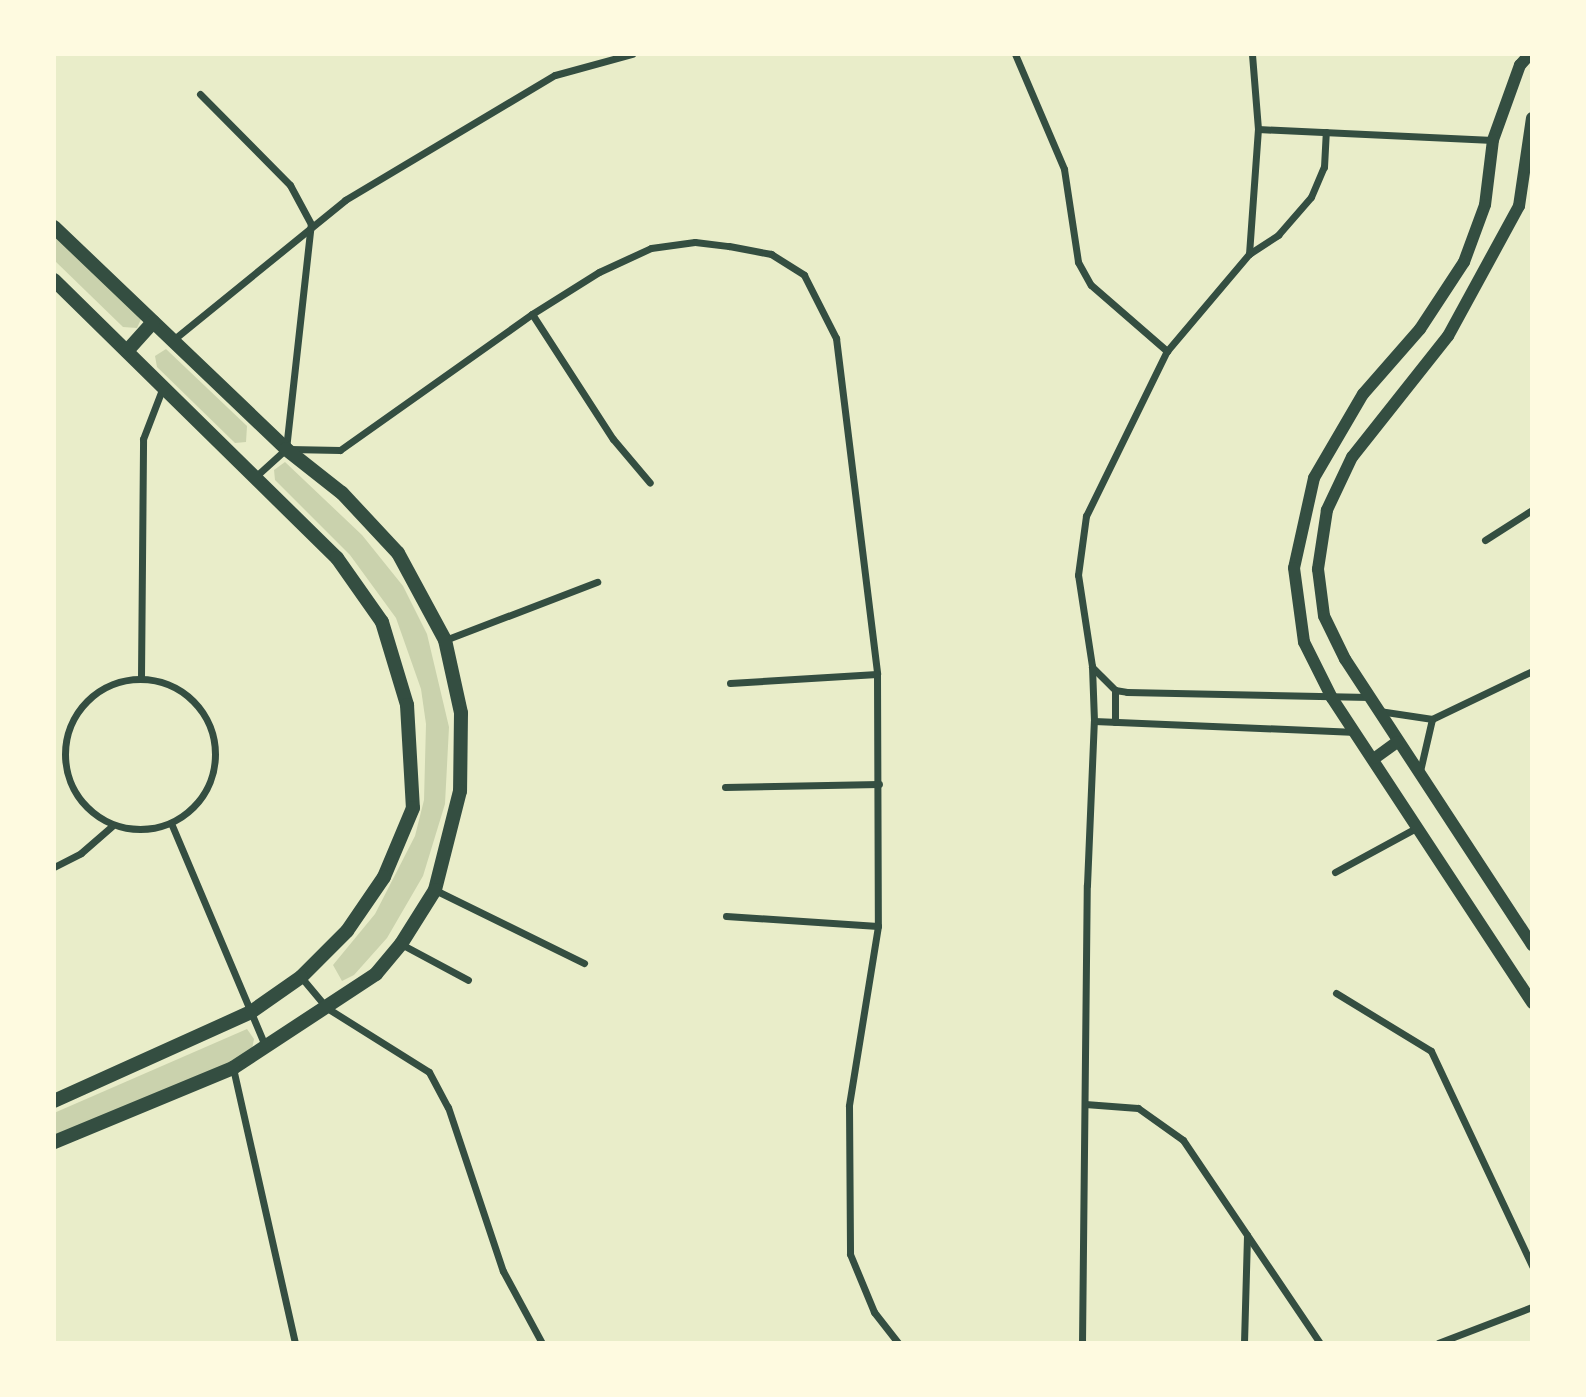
<!DOCTYPE html>
<html>
<head>
<meta charset="utf-8">
<style>
  body { margin:0 }
  #map { position:relative; width:1586px; height:1397px; overflow:hidden; background:#e9edc9; font-family:Inter,sans-serif }
  div>[style] { position:absolute }
  .green>* { inset:0; background:#cad2ad }
  .minor>* { height:7px; margin:-3.5px; padding:0 3.5px; transform-origin:3.5px; border-radius:3.5px; background:#344e41 }
  .minor>.ring { margin:-3.5px; padding:0; box-sizing:content-box; background:none; border:7px solid #344e41; border-radius:50% }
  .tertiary>* { height:12px; margin:-6px; padding:0 6px; transform-origin:6px; border-radius:6px; background:#344e41 }
  .secondary>* { height:14px; margin:-7px; padding:0 7px; transform-origin:7px; border-radius:7px; background:#344e41 }
  span { translate:-50% -50%; white-space:nowrap; text-align:center; line-height:1.15; -webkit-text-stroke:7px #fefae0; paint-order:stroke }
  .frame { position:absolute; inset:0; border:56px solid #fefae0; pointer-events:none }
</style>
</head>
<body>
<div id="map">
  <div class="green">
    <i style="clip-path:polygon(54px 227px,142px 317px,137px 328px,123px 327px,54px 260px)"></i>
    <i style="clip-path:polygon(166px 349px,247px 426px,246px 442px,235px 443px,157px 367px,155px 356px)"></i>
    <i style="clip-path:polygon(285px 462px,362px 535px,403px 586px,427px 634px,449px 727px,445px 804px,423px 876px,387px 938px,354px 975px,342px 981px,333px 965px,375px 914px,415px 836px,424px 800px,426px 724px,421px 689px,396px 618px,350px 555px,275px 480px,274px 470px)"></i>
    <i style="clip-path:polygon(247px 1029px,254px 1039px,251px 1054px,54px 1137px,54px 1113px)"></i>
  </div>
  <div class="minor">
    <i style="left:1015px;top:54px;width:125px;rotate:66.9deg"></i>
    <i style="left:1064px;top:169px;width:94px;rotate:81.4deg"></i>
    <i style="left:1078px;top:262px;width:26px;rotate:61deg"></i>
    <i style="left:1091px;top:285px;width:101px;rotate:41deg"></i>
    <i style="left:200px;top:94px;width:128px;rotate:45.3deg"></i>
    <i style="left:290px;top:185px;width:44px;rotate:61.7deg"></i>
    <i style="left:1258px;top:129px;width:235px;rotate:2.7deg"></i>
    <i style="left:1249px;top:254px;width:35px;rotate:-33deg"></i>
    <i style="left:1278px;top:235px;width:50px;rotate:-49deg"></i>
    <i style="left:1311px;top:197px;width:33px;rotate:-67deg"></i>
    <i style="left:1324px;top:167px;width:35px;rotate:-87deg"></i>
    <i style="left:532px;top:314px;width:149px;rotate:57.1deg"></i>
    <i style="left:613px;top:439px;width:57px;rotate:49.9deg"></i>
    <i style="left:173px;top:340px;width:222px;rotate:-39.1deg"></i>
    <i style="left:345px;top:200px;width:244px;rotate:-30.8deg"></i>
    <i style="left:555px;top:75px;width:80px;rotate:-15.3deg"></i>
    <i style="left:289px;top:449px;width:51px;rotate:1.1deg"></i>
    <i style="left:340px;top:450px;width:235px;rotate:-35.3deg"></i>
    <i style="left:532px;top:314px;width:79px;rotate:-32.1deg"></i>
    <i style="left:599px;top:272px;width:57px;rotate:-24.8deg"></i>
    <i style="left:651px;top:248px;width:44px;rotate:-7.8deg"></i>
    <i style="left:695px;top:242px;width:34px;rotate:7deg"></i>
    <i style="left:729px;top:246px;width:43px;rotate:10.8deg"></i>
    <i style="left:771px;top:254px;width:39px;rotate:32deg"></i>
    <i style="left:804px;top:275px;width:71px;rotate:63.1deg"></i>
    <i style="left:836px;top:338px;width:338px;rotate:83deg"></i>
    <i style="left:877px;top:674px;width:252px;rotate:89.8deg"></i>
    <i style="left:878px;top:926px;width:182px;rotate:99.2deg"></i>
    <i style="left:849px;top:1106px;width:148px;rotate:89.6deg"></i>
    <i style="left:850px;top:1254px;width:63px;rotate:67.5deg"></i>
    <i style="left:874px;top:1312px;width:39px;rotate:52deg"></i>
    <i style="left:254px;top:478px;width:43px;rotate:-42.2deg"></i>
    <i style="left:286px;top:449px;width:226px;rotate:-83.7deg"></i>
    <i style="left:1485px;top:540px;width:56px;rotate:-32.6deg"></i>
    <i style="left:445px;top:640px;width:163px;rotate:-20.9deg"></i>
    <i style="left:1092px;top:667px;width:33px;rotate:45deg"></i>
    <i style="left:1115px;top:690px;width:12px;rotate:9deg"></i>
    <i style="left:1127px;top:692px;width:242px;rotate:1.2deg"></i>
    <i style="left:141px;top:677px;width:238px;rotate:-89.5deg"></i>
    <i style="left:143px;top:439px;width:56px;rotate:-69deg"></i>
    <i class="ring" style="left:65px;top:679px;width:143px;height:143px"></i>
    <i style="left:730px;top:683px;width:147px;rotate:-3.5deg"></i>
    <i style="left:1379px;top:711px;width:54px;rotate:8.6deg"></i>
    <i style="left:1432px;top:719px;width:111px;rotate:-25.6deg"></i>
    <i style="left:1094px;top:721px;width:262px;rotate:2.4deg"></i>
    <i style="left:1115px;top:722px;width:32px;rotate:-90deg"></i>
    <i style="left:1420px;top:771px;width:53px;rotate:-77deg"></i>
    <i style="left:725px;top:787px;width:154px;rotate:-1.1deg"></i>
    <i style="left:171px;top:823px;width:244px;rotate:67.1deg"></i>
    <i style="left:54px;top:867px;width:30px;rotate:-27deg"></i>
    <i style="left:81px;top:853px;width:41px;rotate:-41.1deg"></i>
    <i style="left:1335px;top:872px;width:94px;rotate:-28.5deg"></i>
    <i style="left:435px;top:890px;width:166px;rotate:26.1deg"></i>
    <i style="left:726px;top:916px;width:152px;rotate:3.8deg"></i>
    <i style="left:401px;top:944px;width:76px;rotate:28.2deg"></i>
    <i style="left:301px;top:977px;width:40px;rotate:50deg"></i>
    <i style="left:327px;top:1008px;width:120px;rotate:32.1deg"></i>
    <i style="left:429px;top:1072px;width:40px;rotate:62deg"></i>
    <i style="left:448px;top:1107px;width:173px;rotate:71.5deg"></i>
    <i style="left:503px;top:1271px;width:82px;rotate:61.6deg"></i>
    <i style="left:1336px;top:993px;width:111px;rotate:31.4deg"></i>
    <i style="left:1431px;top:1051px;width:238px;rotate:64.8deg"></i>
    <i style="left:233px;top:1068px;width:282px;rotate:77.3deg"></i>
    <i style="left:1085px;top:1104px;width:53px;rotate:4.3deg"></i>
    <i style="left:1138px;top:1108px;width:55px;rotate:35.4deg"></i>
    <i style="left:1183px;top:1140px;width:245px;rotate:56deg"></i>
    <i style="left:1082px;top:1343px;width:458px;rotate:-89.4deg"></i>
    <i style="left:1087px;top:885px;width:164px;rotate:-87.6deg"></i>
    <i style="left:1094px;top:721px;width:55px;rotate:-92.1deg"></i>
    <i style="left:1092px;top:666px;width:92px;rotate:-98.7deg"></i>
    <i style="left:1078px;top:575px;width:60px;rotate:-82.3deg"></i>
    <i style="left:1086px;top:516px;width:184px;rotate:-63.9deg"></i>
    <i style="left:1167px;top:351px;width:127px;rotate:-49.8deg"></i>
    <i style="left:1249px;top:254px;width:125px;rotate:-85.9deg"></i>
    <i style="left:1258px;top:129px;width:75px;rotate:-94.6deg"></i>
    <i style="left:1244px;top:1343px;width:108px;rotate:-88.4deg"></i>
    <i style="left:1438px;top:1343px;width:101px;rotate:-21deg"></i>
  </div>
  <div class="tertiary">
    <i style="left:1530px;top:54px;width:15px;rotate:132deg"></i>
    <i style="left:1520px;top:65px;width:80px;rotate:109.8deg"></i>
    <i style="left:1493px;top:140px;width:65px;rotate:97deg"></i>
    <i style="left:1485px;top:205px;width:61px;rotate:110.2deg"></i>
    <i style="left:1464px;top:262px;width:80px;rotate:123.3deg"></i>
    <i style="left:1420px;top:329px;width:86px;rotate:131.2deg"></i>
    <i style="left:1363px;top:394px;width:97px;rotate:120.3deg"></i>
    <i style="left:1314px;top:478px;width:92px;rotate:102.5deg"></i>
    <i style="left:1294px;top:568px;width:75px;rotate:82.3deg"></i>
    <i style="left:1304px;top:642px;width:63px;rotate:63.4deg"></i>
    <i style="left:1332px;top:698px;width:365px;rotate:56.7deg"></i>
    <i style="left:1532px;top:118px;width:89px;rotate:98.4deg"></i>
    <i style="left:1519px;top:206px;width:148px;rotate:118.6deg"></i>
    <i style="left:1448px;top:336px;width:154px;rotate:128.4deg"></i>
    <i style="left:1352px;top:457px;width:59px;rotate:115.3deg"></i>
    <i style="left:1327px;top:510px;width:60px;rotate:98.7deg"></i>
    <i style="left:1318px;top:569px;width:47px;rotate:82.7deg"></i>
    <i style="left:1324px;top:616px;width:48px;rotate:64deg"></i>
    <i style="left:1345px;top:659px;width:342px;rotate:56.8deg"></i>
    <i style="left:1375px;top:758px;width:27px;rotate:-36deg"></i>
  </div>
  <div class="secondary">
    <i style="left:54px;top:227px;width:321px;rotate:43.7deg"></i>
    <i style="left:286px;top:449px;width:71px;rotate:38.2deg"></i>
    <i style="left:342px;top:493px;width:82px;rotate:47deg"></i>
    <i style="left:398px;top:553px;width:99px;rotate:61.6deg"></i>
    <i style="left:445px;top:640px;width:75px;rotate:77.6deg"></i>
    <i style="left:461px;top:713px;width:78px;rotate:90.7deg"></i>
    <i style="left:460px;top:791px;width:102px;rotate:104.2deg"></i>
    <i style="left:435px;top:890px;width:64px;rotate:122.2deg"></i>
    <i style="left:401px;top:944px;width:39px;rotate:130deg"></i>
    <i style="left:376px;top:974px;width:171px;rotate:146.7deg"></i>
    <i style="left:233px;top:1068px;width:194px;rotate:157.5deg"></i>
    <i style="left:54px;top:280px;width:397px;rotate:44.5deg"></i>
    <i style="left:337px;top:558px;width:78px;rotate:54.9deg"></i>
    <i style="left:382px;top:622px;width:87px;rotate:73.2deg"></i>
    <i style="left:407px;top:705px;width:103px;rotate:86.7deg"></i>
    <i style="left:413px;top:808px;width:75px;rotate:112.8deg"></i>
    <i style="left:384px;top:877px;width:65px;rotate:124.4deg"></i>
    <i style="left:347px;top:931px;width:65px;rotate:135deg"></i>
    <i style="left:301px;top:977px;width:61px;rotate:145deg"></i>
    <i style="left:251px;top:1012px;width:216px;rotate:155.7deg"></i>
    <i style="left:127px;top:351px;width:39px;rotate:-48deg"></i>
  </div>
  <div class="frame"></div>
</div>
</body>
</html>
